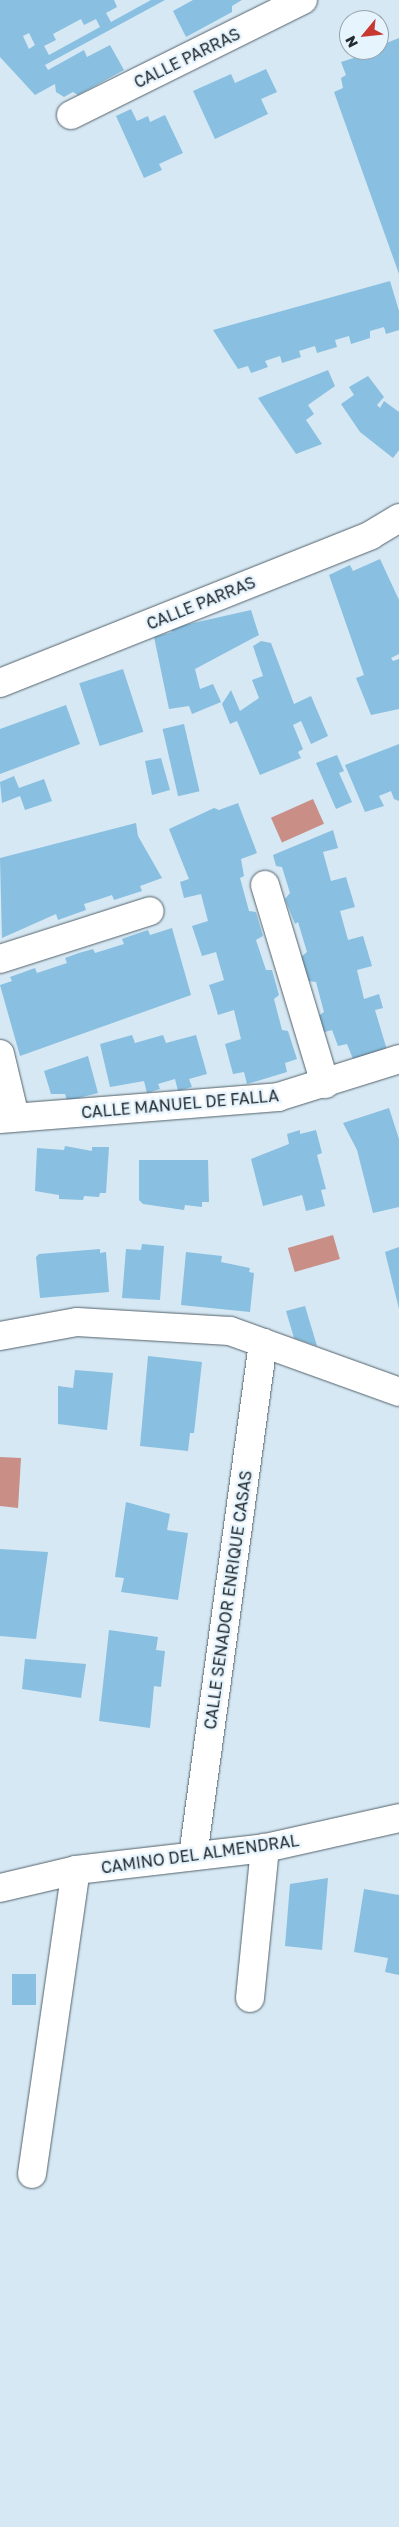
<!DOCTYPE html>
<html>
<head>
<meta charset="utf-8">
<style>
  body { margin:0 }
  #map { position:relative; width:399px; height:2527px; overflow:hidden; background:#d6e8f3; font-family:"Golos Text",sans-serif }
  div>[style] { position:absolute }
  .water>* { inset:0; background:#c98e86; transform-origin:0 0 }
  .building>* { inset:0; background:#89bfe0; transform-origin:0 0 }
  .roads { filter:drop-shadow(0 0 1px #53626c) drop-shadow(0 0 1px #53626c) }
  .street>* { height:28px; margin:-14px; padding:0 14px; transform-origin:14px; border-radius:14px; background:#fff }
  .secondary>* { height:28px; margin:-14px; padding:0 14px; transform-origin:14px; border-radius:14px; background:#fff }
  span { translate:-50% -50%; white-space:nowrap; text-align:center; line-height:1.15; -webkit-text-stroke:4.5px #e6f4fe; paint-order:stroke }
  .street-label { font-size:16px; color:#242b2f }
  .north { position:absolute; left:339px; top:10px; width:50px; height:50px; box-sizing:border-box; background:#e6f4fe; border:1px solid #98a4ab; border-radius:50%; rotate:242deg; font-size:14px; font-weight:700; line-height:20px; text-align:center; color:#242b2f }
  .north::after { content:''; display:block; margin:auto; width:18px; height:22px; background:#c63830; clip-path:polygon(50% 0,100% 100%,50% 72%,0 100%) }
</style>
</head>
<body>
<div id="map">
  <div class="water">
    <i style="left:313px;top:799px;width:27px;height:46px;rotate:66deg"></i>
    <i style="left:333px;top:1235px;width:25px;height:47px;rotate:74deg"></i>
    <i style="clip-path:polygon(0 1457px,21px 1458px,18px 1508px,0 1506px)"></i>
  </div>
  <div class="building">
    <i style="clip-path:polygon(evenodd,0 0,114px 0,117px 7px,106px 13px,111px 22px,151px 0,165px 0,45px 65px,48px 70px,84px 50px,87px 57px,110px 45px,124px 70px,78px 95px,73px 92px,64px 97px,56px 92px,55px 84px,35px 95px,0 57px,0 0,81px 19px,84px 25px,96px 19px,100px 27px,49px 55px,44px 46px,56px 40px,53px 34px,81px 19px,0 0,29px 33px,35px 45px,29px 49px,23px 36px,29px 33px)"></i>
    <i style="clip-path:polygon(193px 0,242px 0,232px 6px,232px 12px,186px 37px,173px 11px)"></i>
    <i style="clip-path:polygon(399px 38px,399px 274px,334px 92px,343px 88px,341px 78px,346px 75px,341px 62px,379px 50px,379px 46px)"></i>
    <i style="clip-path:polygon(266px 69px,277px 92px,261px 99px,268px 114px,215px 139px,193px 91px,231px 74px,235px 83px)"></i>
    <i style="clip-path:polygon(131px 109px,137px 121px,148px 116px,150px 122px,165px 115px,183px 153px,159px 164px,162px 170px,144px 178px,116px 116px)"></i>
    <i style="clip-path:polygon(390px 281px,399px 311px,399px 330px,386px 334px,384px 327px,370px 331px,370px 338px,351px 344px,349px 336px,335px 340px,337px 347px,317px 353px,315px 346px,299px 351px,301px 357px,282px 363px,280px 356px,265px 361px,268px 367px,251px 373px,248px 366px,238px 369px,213px 330px)"></i>
    <i style="clip-path:polygon(328px 370px,335px 386px,308px 405px,314px 414px,306px 420px,322px 444px,296px 454px,258px 398px)"></i>
    <i style="clip-path:polygon(368px 376px,384px 397px,377px 405px,380px 408px,384px 401px,399px 412px,399px 450px,393px 458px,360px 432px,341px 404px,354px 395px,349px 387px)"></i>
    <i style="clip-path:polygon(380px 559px,399px 600px,399px 654px,391px 658px,393px 661px,399px 659px,399px 709px,371px 715px,356px 678px,364px 675px,329px 575px,350px 565px,353px 571px)"></i>
    <i style="clip-path:polygon(251px 610px,259px 635px,195px 669px,200px 689px,213px 684px,221px 702px,192px 714px,189px 706px,169px 709px,154px 637px,172px 632px,171px 628px)"></i>
    <i style="clip-path:polygon(261px 641px,271px 643px,294px 704px,311px 696px,328px 736px,311px 744px,301px 721px,293px 725px,303px 749px,298px 752px,301px 758px,260px 775px,237px 721px,230px 724px,222px 704px,231px 690px,240px 711px,259px 698px,252px 680px,263px 676px,253px 646px)"></i>
    <i style="left:123px;top:669px;width:66px;height:46px;rotate:72deg"></i>
    <i style="clip-path:polygon(66px 705px,80px 744px,0 774px,0 729px)"></i>
    <i style="left:184px;top:724px;width:69px;height:22px;rotate:77deg"></i>
    <i style="clip-path:polygon(399px 744px,399px 801px,394px 799px,391px 791px,379px 796px,384px 806px,365px 812px,345px 765px)"></i>
    <i style="clip-path:polygon(337px 755px,344px 771px,339px 773px,352px 802px,336px 809px,316px 763px)"></i>
    <i style="clip-path:polygon(161px 758px,170px 790px,152px 795px,145px 761px)"></i>
    <i style="clip-path:polygon(14px 776px,19px 788px,44px 779px,52px 801px,25px 810px,20px 796px,2px 803px,0 782px)"></i>
    <i style="clip-path:polygon(238px 803px,257px 853px,241px 859px,244px 876px,240px 878px,249px 911px,256px 912px,263px 936px,256px 940px,266px 970px,272px 970px,279px 995px,274px 999px,282px 1030px,288px 1031px,297px 1059px,285px 1063px,287px 1072px,247px 1084px,244px 1072px,233px 1074px,225px 1044px,241px 1039px,234px 1010px,218px 1015px,212px 994px,209px 985px,224px 980px,216px 952px,202px 956px,192px 926px,208px 921px,201px 894px,184px 898px,180px 882px,189px 879px,169px 829px,214px 808px,219px 810px)"></i>
    <i style="clip-path:polygon(136px 823px,138px 836px,162px 878px,140px 886px,142px 891px,114px 900px,112px 895px,97px 900px,84px 904px,86px 910px,58px 920px,56px 914px,2px 938px,0 858px)"></i>
    <i style="clip-path:polygon(333px 830px,338px 848px,323px 852px,331px 881px,346px 877px,355px 907px,340px 911px,348px 940px,363px 936px,372px 966px,357px 970px,364px 999px,379px 994px,383px 1008px,375px 1010px,387px 1050px,353px 1059px,347px 1044px,338px 1046px,332px 1030px,321px 1033px,317px 1017px,324px 1012px,316px 982px,308px 981px,301px 957px,307px 952px,298px 922px,295px 924px,285px 899px,290px 893px,282px 867px,276px 866px,273px 855px)"></i>
    <i style="clip-path:polygon(172px 928px,191px 995px,20px 1056px,0 985px,12px 981px,10px 977px,35px 968px,37px 973px,67px 963px,65px 958px,79px 953px,93px 949px,95px 953px,124px 944px,122px 939px,136px 934px,148px 930px,150px 935px)"></i>
    <i style="clip-path:polygon(132px 1035px,135px 1043px,163px 1035px,166px 1043px,196px 1035px,207px 1074px,189px 1079px,192px 1087px,178px 1091px,175px 1079px,158px 1084px,160px 1089px,147px 1093px,144px 1081px,110px 1087px,100px 1044px)"></i>
    <i style="clip-path:polygon(88px 1056px,98px 1093px,67px 1101px,65px 1094px,51px 1094px,44px 1071px)"></i>
    <i style="clip-path:polygon(389px 1108px,399px 1139px,399px 1207px,373px 1213px,357px 1150px,343px 1123px)"></i>
    <i style="clip-path:polygon(300px 1130px,300px 1134px,316px 1130px,322px 1153px,317px 1155px,326px 1189px,321px 1190px,325px 1206px,306px 1211px,302px 1195px,263px 1206px,251px 1159px,289px 1144px,287px 1134px)"></i>
    <i style="clip-path:polygon(65px 1146px,92px 1151px,92px 1147px,109px 1147px,106px 1193px,100px 1193px,99px 1197px,84px 1196px,83px 1200px,59px 1199px,59px 1195px,35px 1191px,37px 1148px,64px 1150px)"></i>
    <i style="clip-path:polygon(139px 1160px,208px 1160px,209px 1202px,202px 1202px,202px 1207px,185px 1205px,184px 1210px,143px 1204px,139px 1200px)"></i>
    <i style="clip-path:polygon(142px 1244px,164px 1246px,160px 1300px,122px 1298px,126px 1249px,141px 1250px)"></i>
    <i style="clip-path:polygon(399px 1247px,399px 1309px,385px 1252px)"></i>
    <i style="clip-path:polygon(100px 1249px,100px 1253px,106px 1252px,109px 1292px,40px 1298px,36px 1257px,39px 1254px)"></i>
    <i style="clip-path:polygon(186px 1252px,222px 1256px,221px 1262px,250px 1268px,249px 1272px,254px 1273px,250px 1312px,181px 1305px)"></i>
    <i style="clip-path:polygon(305px 1306px,317px 1346px,294px 1338px,286px 1311px)"></i>
    <i style="clip-path:polygon(148px 1356px,202px 1362px,194px 1433px,190px 1433px,188px 1451px,140px 1446px)"></i>
    <i style="clip-path:polygon(75px 1370px,113px 1373px,107px 1430px,58px 1424px,58px 1386px,73px 1388px)"></i>
    <i style="clip-path:polygon(126px 1502px,170px 1514px,167px 1530px,188px 1533px,178px 1600px,121px 1592px,124px 1578px,115px 1577px)"></i>
    <i style="clip-path:polygon(0 1549px,48px 1552px,36px 1639px,0 1636px)"></i>
    <i style="clip-path:polygon(109px 1630px,158px 1637px,156px 1650px,165px 1651px,161px 1687px,154px 1686px,150px 1728px,99px 1721px)"></i>
    <i style="clip-path:polygon(25px 1659px,86px 1664px,81px 1698px,22px 1689px)"></i>
    <i style="clip-path:polygon(328px 1878px,322px 1950px,285px 1946px,290px 1884px)"></i>
    <i style="clip-path:polygon(364px 1889px,399px 1895px,399px 1975px,385px 1972px,388px 1958px,354px 1952px)"></i>
    <i style="left:12px;top:1974px;width:24px;height:31px"></i>
  </div>
  <div class="roads">
    <div class="street">
      <i style="left:71px;top:115px;width:259px;rotate:-26.4deg"></i>
      <i style="left:0;top:683px;width:399px;rotate:-21.7deg"></i>
      <i style="left:371px;top:535px;width:33px;rotate:-31deg"></i>
      <i style="left:265px;top:885px;width:208px;rotate:73.2deg"></i>
      <i style="left:0;top:959px;width:157px;rotate:-17.7deg"></i>
      <i style="left:0;top:1054px;width:65px;rotate:76.6deg"></i>
      <i style="left:0;top:1119px;width:279px;rotate:-4.5deg"></i>
      <i style="left:278px;top:1097px;width:127px;rotate:-17.4deg"></i>
      <i style="left:193px;top:1856px;width:518px;rotate:-82.23deg"></i>
      <i style="left:0;top:1888px;width:78px;rotate:-13.3deg"></i>
      <i style="left:76px;top:1870px;width:190px;rotate:-6.6deg"></i>
      <i style="left:265px;top:1848px;width:137px;rotate:-12.6deg"></i>
      <i style="left:250px;top:1998px;width:151px;rotate:-84.3deg"></i>
      <i style="left:32px;top:2174px;width:307px;rotate:-81.8deg"></i>
    </div>
    <div class="secondary">
      <i style="left:0;top:1336px;width:78px;rotate:-10.3deg"></i>
      <i style="left:77px;top:1322px;width:153px;rotate:3.4deg"></i>
      <i style="left:230px;top:1331px;width:180px;rotate:19.8deg"></i>
    </div>
  </div>
  <div class="street-label">
    <span style="left:187px;top:58px;rotate:-26deg">CALLE PARRAS</span>
    <span style="left:201px;top:603px;rotate:-22deg">CALLE PARRAS</span>
    <span style="left:180px;top:1104px;rotate:-5deg">CALLE MANUEL DE FALLA</span>
    <span style="left:228px;top:1600px;rotate:-82deg">CALLE SENADOR ENRIQUE CASAS</span>
    <span style="left:200px;top:1854px;rotate:-8deg">CAMINO DEL ALMENDRAL</span>
  </div>
  <div class="north">N</div>
</div>
</body>
</html>
